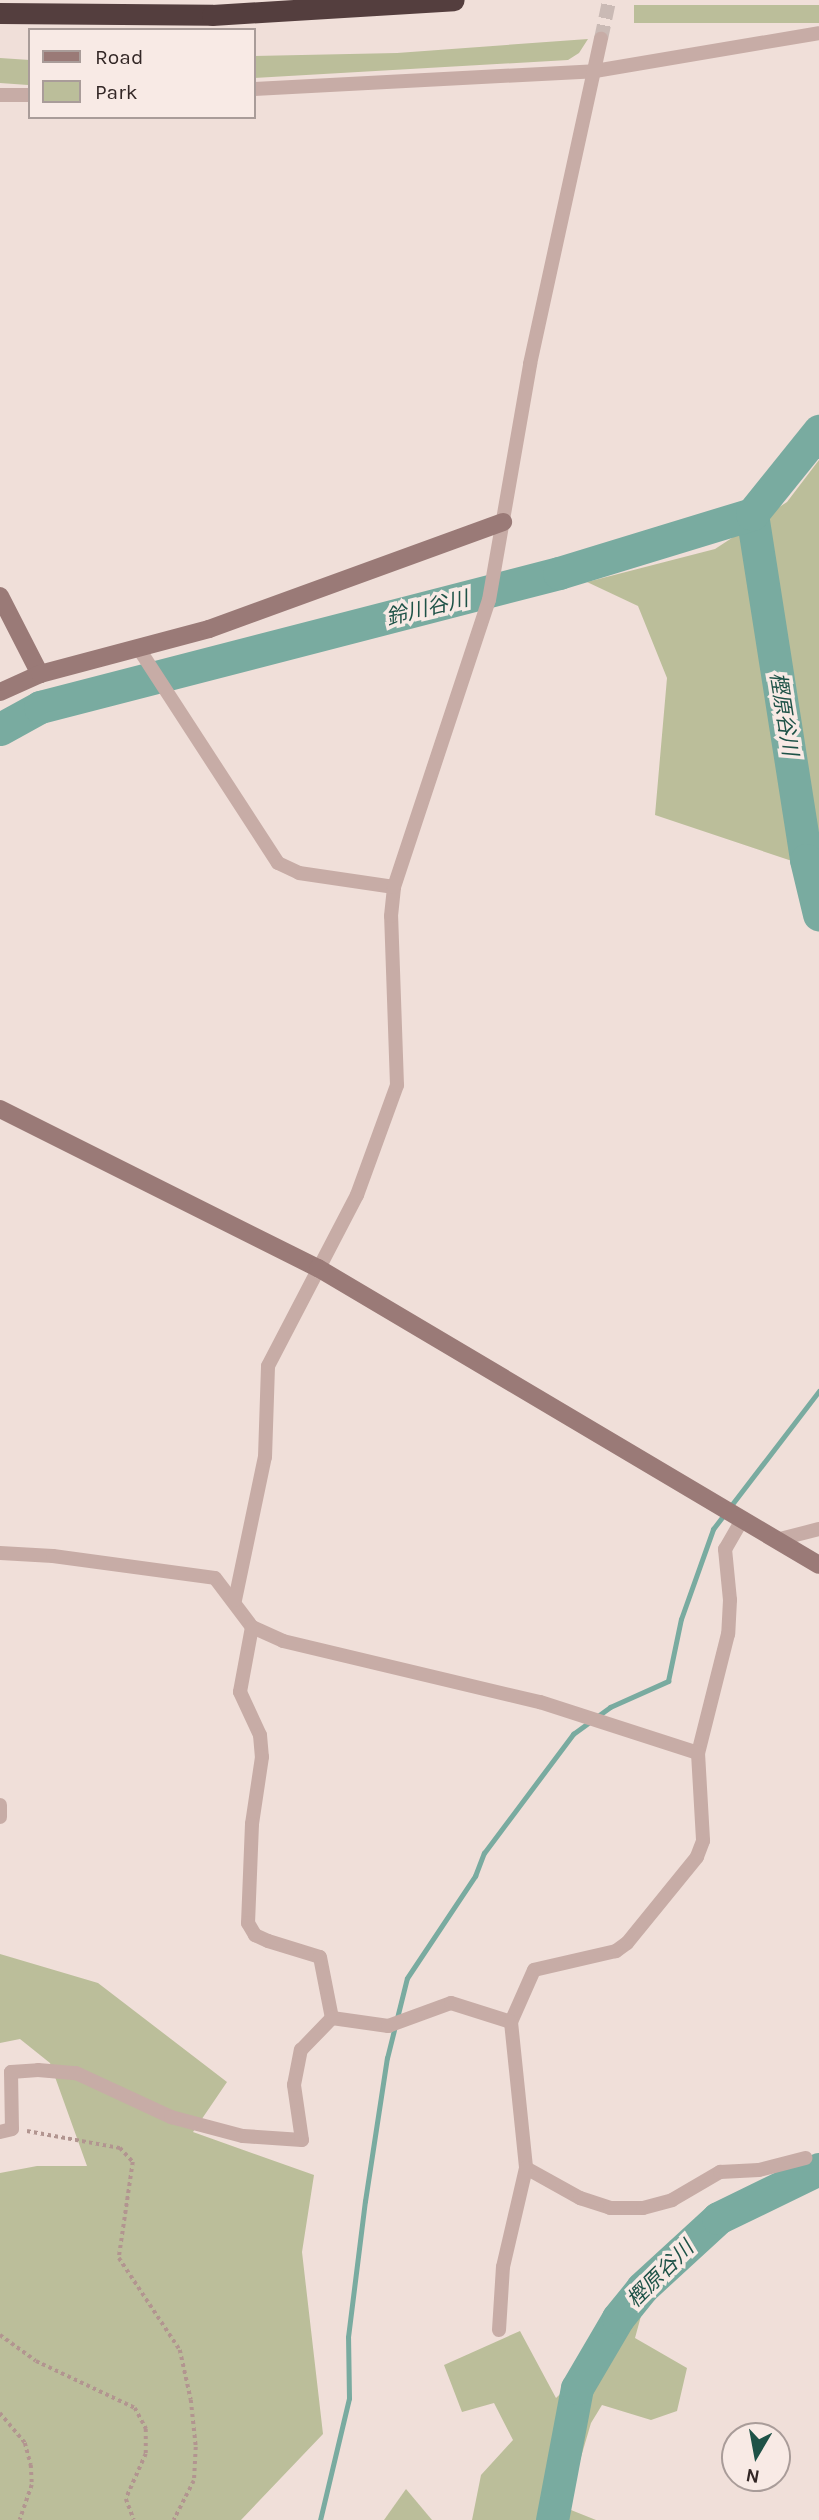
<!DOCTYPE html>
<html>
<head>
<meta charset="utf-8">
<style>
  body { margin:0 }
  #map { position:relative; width:819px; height:2520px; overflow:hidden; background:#f0dfd9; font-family:Karla,"Noto Sans JP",sans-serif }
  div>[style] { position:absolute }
  .green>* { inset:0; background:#bbbe9a; transform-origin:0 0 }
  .stream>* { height:5px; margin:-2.5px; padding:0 2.5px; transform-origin:2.5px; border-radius:2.5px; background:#79aba0 }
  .river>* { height:33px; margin:-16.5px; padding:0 16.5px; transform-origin:16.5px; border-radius:16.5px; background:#79aba0 }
  .street-tunnel>* { height:14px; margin-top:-7px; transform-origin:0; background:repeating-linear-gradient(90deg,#cabab5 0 14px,transparent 0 21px) }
  .path>* { height:3.5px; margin-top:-1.75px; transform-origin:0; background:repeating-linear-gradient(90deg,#b29590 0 3.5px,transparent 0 7px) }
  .street>* { height:14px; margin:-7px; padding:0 7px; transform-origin:7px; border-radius:7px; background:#c7aca6 }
  .secondary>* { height:18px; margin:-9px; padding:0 9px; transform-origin:9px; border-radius:9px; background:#9a7a77 }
  .highway>* { height:21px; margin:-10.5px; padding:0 10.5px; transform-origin:10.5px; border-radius:10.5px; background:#543e3e }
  span { translate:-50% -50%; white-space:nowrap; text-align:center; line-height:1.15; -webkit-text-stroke:7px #f8eae5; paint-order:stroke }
  .water-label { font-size:21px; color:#1e5247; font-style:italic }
  .legend { position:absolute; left:28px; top:28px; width:228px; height:91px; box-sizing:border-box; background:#f8eae5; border:2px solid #a99c99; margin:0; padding:9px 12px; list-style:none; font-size:21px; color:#332726 }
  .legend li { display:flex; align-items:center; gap:14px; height:35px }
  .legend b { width:35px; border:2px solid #a99c99 }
  .north { position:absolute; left:721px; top:2422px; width:70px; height:70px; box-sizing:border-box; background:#f8eae5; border:2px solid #a99c99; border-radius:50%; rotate:190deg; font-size:19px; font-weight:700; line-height:28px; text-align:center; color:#332726 }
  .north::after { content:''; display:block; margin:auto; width:24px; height:32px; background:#1e5247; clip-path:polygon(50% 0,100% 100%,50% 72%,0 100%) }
</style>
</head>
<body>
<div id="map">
  <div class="green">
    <i style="left:819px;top:5px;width:18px;height:185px;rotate:90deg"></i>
    <i style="clip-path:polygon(588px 39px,579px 53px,568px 60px,254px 78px,254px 56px,397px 53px)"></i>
    <i style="left:0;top:58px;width:30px;height:25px;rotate:4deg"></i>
    <i style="clip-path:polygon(819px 460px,819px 870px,655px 815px,667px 678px,638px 606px,587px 582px,715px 549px,787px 502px)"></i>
    <i style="clip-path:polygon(0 1954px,98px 1983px,227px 2082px,193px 2132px,314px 2175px,302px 2252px,323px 2434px,241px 2520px,0 2520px,0 2173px,37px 2166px,87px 2166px,50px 2063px,20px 2039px,0 2043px)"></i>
    <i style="clip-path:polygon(641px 2316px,635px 2338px,687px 2368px,677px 2411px,651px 2420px,602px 2405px,591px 2423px,566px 2508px,596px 2520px,472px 2520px,481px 2475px,513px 2440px,494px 2403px,462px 2412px,444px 2365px,520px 2331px,556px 2398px)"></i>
    <i style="clip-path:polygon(406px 2489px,432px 2520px,384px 2520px)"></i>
  </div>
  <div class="stream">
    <i style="left:320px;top:2520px;width:125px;rotate:-76.6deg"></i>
    <i style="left:349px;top:2398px;width:61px;rotate:-90.9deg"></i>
    <i style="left:348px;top:2337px;width:137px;rotate:-82.9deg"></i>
    <i style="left:365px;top:2201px;width:145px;rotate:-81.3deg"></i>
    <i style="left:387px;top:2058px;width:82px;rotate:-76deg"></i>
    <i style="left:407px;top:1978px;width:123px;rotate:-56.3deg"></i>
    <i style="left:475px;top:1876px;width:25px;rotate:-69deg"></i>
    <i style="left:484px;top:1853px;width:149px;rotate:-53.2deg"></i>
    <i style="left:573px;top:1734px;width:46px;rotate:-36.1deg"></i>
    <i style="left:610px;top:1707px;width:64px;rotate:-24.1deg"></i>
    <i style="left:668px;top:1681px;width:63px;rotate:-78.2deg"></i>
    <i style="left:681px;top:1619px;width:96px;rotate:-70.4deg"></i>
    <i style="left:713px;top:1529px;width:174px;rotate:-52.5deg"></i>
  </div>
  <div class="river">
    <i style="left:752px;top:514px;width:350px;rotate:81.1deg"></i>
    <i style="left:806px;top:860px;width:56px;rotate:76.5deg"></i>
    <i style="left:0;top:729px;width:46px;rotate:-28.8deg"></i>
    <i style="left:40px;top:707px;width:536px;rotate:-14.48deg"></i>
    <i style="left:559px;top:573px;width:202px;rotate:-17deg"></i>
    <i style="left:752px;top:514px;width:107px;rotate:-51.1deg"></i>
    <i style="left:552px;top:2520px;width:134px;rotate:-79.3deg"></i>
    <i style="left:577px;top:2388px;width:81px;rotate:-59.6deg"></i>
    <i style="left:618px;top:2318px;width:38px;rotate:-51deg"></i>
    <i style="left:642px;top:2288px;width:103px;rotate:-42.6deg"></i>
    <i style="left:718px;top:2218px;width:112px;rotate:-25.9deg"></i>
  </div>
  <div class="street-tunnel">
    <i style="left:601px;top:39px;width:40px;rotate:-78deg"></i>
  </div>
  <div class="path">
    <i style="left:27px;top:2131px;width:95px;rotate:10.4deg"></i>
    <i style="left:120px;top:2148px;width:19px;rotate:47deg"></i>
    <i style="left:133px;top:2162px;width:97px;rotate:98.3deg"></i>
    <i style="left:119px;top:2258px;width:110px;rotate:56.5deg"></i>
    <i style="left:180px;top:2350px;width:51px;rotate:77.6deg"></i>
    <i style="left:191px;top:2400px;width:47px;rotate:83.9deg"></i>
    <i style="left:196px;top:2447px;width:34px;rotate:93deg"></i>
    <i style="left:194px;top:2481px;width:44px;rotate:117.1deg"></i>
    <i style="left:0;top:2335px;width:44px;rotate:35.8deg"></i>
    <i style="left:36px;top:2361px;width:110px;rotate:25.4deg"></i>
    <i style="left:135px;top:2408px;width:24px;rotate:62deg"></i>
    <i style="left:146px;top:2429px;width:25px;rotate:90deg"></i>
    <i style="left:146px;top:2454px;width:49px;rotate:114deg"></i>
    <i style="left:126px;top:2499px;width:22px;rotate:69deg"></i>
    <i style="left:0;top:2413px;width:39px;rotate:50deg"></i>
    <i style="left:25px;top:2443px;width:23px;rotate:75deg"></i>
    <i style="left:31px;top:2465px;width:20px;rotate:87deg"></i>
    <i style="left:32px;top:2485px;width:37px;rotate:109deg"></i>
  </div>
  <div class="street">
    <i style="left:254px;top:89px;width:341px;rotate:-3deg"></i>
    <i style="left:595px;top:71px;width:227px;rotate:-9.6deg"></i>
    <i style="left:0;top:95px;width:30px"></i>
    <i style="left:139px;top:649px;width:255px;rotate:57deg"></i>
    <i style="left:278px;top:863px;width:23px;rotate:25deg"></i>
    <i style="left:299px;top:873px;width:96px;rotate:8.4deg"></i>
    <i style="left:742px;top:1520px;width:34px;rotate:120deg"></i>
    <i style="left:725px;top:1549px;width:51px;rotate:84.4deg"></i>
    <i style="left:730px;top:1600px;width:34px;rotate:93deg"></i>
    <i style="left:728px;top:1634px;width:123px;rotate:104.1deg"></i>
    <i style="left:698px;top:1753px;width:88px;rotate:86.7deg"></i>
    <i style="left:703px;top:1841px;width:17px;rotate:111deg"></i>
    <i style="left:697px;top:1857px;width:111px;rotate:129.1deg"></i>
    <i style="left:627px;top:1943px;width:14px;rotate:144deg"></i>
    <i style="left:616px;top:1951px;width:84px;rotate:167deg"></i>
    <i style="left:534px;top:1970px;width:57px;rotate:113.9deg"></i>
    <i style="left:511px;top:2022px;width:147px;rotate:84.1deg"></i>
    <i style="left:526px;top:2168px;width:62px;rotate:29.1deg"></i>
    <i style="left:580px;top:2198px;width:32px;rotate:18deg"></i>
    <i style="left:610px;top:2208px;width:33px"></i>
    <i style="left:643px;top:2208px;width:30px;rotate:-15deg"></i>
    <i style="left:672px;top:2200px;width:56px;rotate:-30.3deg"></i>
    <i style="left:720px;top:2172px;width:39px;rotate:-3deg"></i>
    <i style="left:759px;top:2170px;width:48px;rotate:-14.6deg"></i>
    <i style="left:776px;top:1540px;width:44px;rotate:-14.3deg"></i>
    <i style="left:0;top:1553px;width:53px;rotate:3.2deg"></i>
    <i style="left:53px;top:1556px;width:163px;rotate:7.7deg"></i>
    <i style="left:215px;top:1578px;width:61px;rotate:52.9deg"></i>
    <i style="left:252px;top:1627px;width:34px;rotate:24deg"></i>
    <i style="left:283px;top:1641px;width:264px;rotate:13.4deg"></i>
    <i style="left:540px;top:1702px;width:166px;rotate:17.9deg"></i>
    <i style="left:235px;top:1600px;width:146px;rotate:-78.2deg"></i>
    <i style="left:265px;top:1457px;width:91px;rotate:-88.1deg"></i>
    <i style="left:268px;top:1366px;width:193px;rotate:-62.5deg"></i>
    <i style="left:357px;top:1195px;width:117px;rotate:-70deg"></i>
    <i style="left:397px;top:1085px;width:169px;rotate:-92deg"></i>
    <i style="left:391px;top:916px;width:29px;rotate:-84deg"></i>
    <i style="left:394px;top:887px;width:302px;rotate:-71.7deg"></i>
    <i style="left:489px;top:600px;width:240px;rotate:-80.1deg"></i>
    <i style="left:530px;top:364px;width:333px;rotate:-77.7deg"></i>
    <i style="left:252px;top:1627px;width:66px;rotate:100.5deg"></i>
    <i style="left:240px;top:1692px;width:47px;rotate:65.1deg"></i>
    <i style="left:260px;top:1735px;width:22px;rotate:85deg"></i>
    <i style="left:262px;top:1757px;width:68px;rotate:98.5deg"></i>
    <i style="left:252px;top:1824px;width:99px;rotate:92.3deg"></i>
    <i style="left:248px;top:1923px;width:14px;rotate:60deg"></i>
    <i style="left:255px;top:1935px;width:14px;rotate:25deg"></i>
    <i style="left:268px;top:1941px;width:54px;rotate:17.1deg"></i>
    <i style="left:320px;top:1957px;width:62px;rotate:78.9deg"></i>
    <i style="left:0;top:1805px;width:12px;rotate:90deg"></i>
    <i style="left:332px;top:2018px;width:57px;rotate:8.1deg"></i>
    <i style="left:388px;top:2026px;width:67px;rotate:-20.1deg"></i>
    <i style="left:451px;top:2003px;width:63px;rotate:17.6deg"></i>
    <i style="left:0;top:2132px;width:12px;rotate:-14deg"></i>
    <i style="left:12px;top:2129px;width:57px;rotate:-91deg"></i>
    <i style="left:11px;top:2072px;width:27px;rotate:-4deg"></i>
    <i style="left:38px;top:2070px;width:38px;rotate:5deg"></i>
    <i style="left:76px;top:2073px;width:105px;rotate:24.9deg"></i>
    <i style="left:171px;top:2117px;width:74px;rotate:14.8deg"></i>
    <i style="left:243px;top:2136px;width:59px;rotate:3.9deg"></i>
    <i style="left:302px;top:2140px;width:56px;rotate:-98.3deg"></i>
    <i style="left:294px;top:2085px;width:36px;rotate:-79deg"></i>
    <i style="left:301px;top:2050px;width:45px;rotate:-45.9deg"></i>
    <i style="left:499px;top:2330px;width:63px;rotate:-86.4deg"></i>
    <i style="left:503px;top:2267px;width:102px;rotate:-76.9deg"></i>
  </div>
  <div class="secondary">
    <i style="left:0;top:596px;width:88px;rotate:62.9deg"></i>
    <i style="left:0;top:692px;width:44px;rotate:-24.2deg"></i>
    <i style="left:40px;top:674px;width:175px;rotate:-14.9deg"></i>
    <i style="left:209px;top:629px;width:313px;rotate:-20deg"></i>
    <i style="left:0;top:1109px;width:356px;rotate:26.6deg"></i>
    <i style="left:318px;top:1268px;width:582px;rotate:30.66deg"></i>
  </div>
  <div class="highway">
    <i style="left:0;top:13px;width:212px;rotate:0.5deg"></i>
    <i style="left:212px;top:15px;width:242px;rotate:-3.5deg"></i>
  </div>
  <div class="water-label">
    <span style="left:427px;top:608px;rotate:-14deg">鈴川谷川</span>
    <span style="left:784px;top:714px;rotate:81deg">樫原谷川</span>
    <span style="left:660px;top:2274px;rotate:-45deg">樫原谷川</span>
  </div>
  <ul class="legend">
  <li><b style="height:9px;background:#9a7a77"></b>Road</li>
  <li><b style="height:19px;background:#bbbe9a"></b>Park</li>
  </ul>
  <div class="north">N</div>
</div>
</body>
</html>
